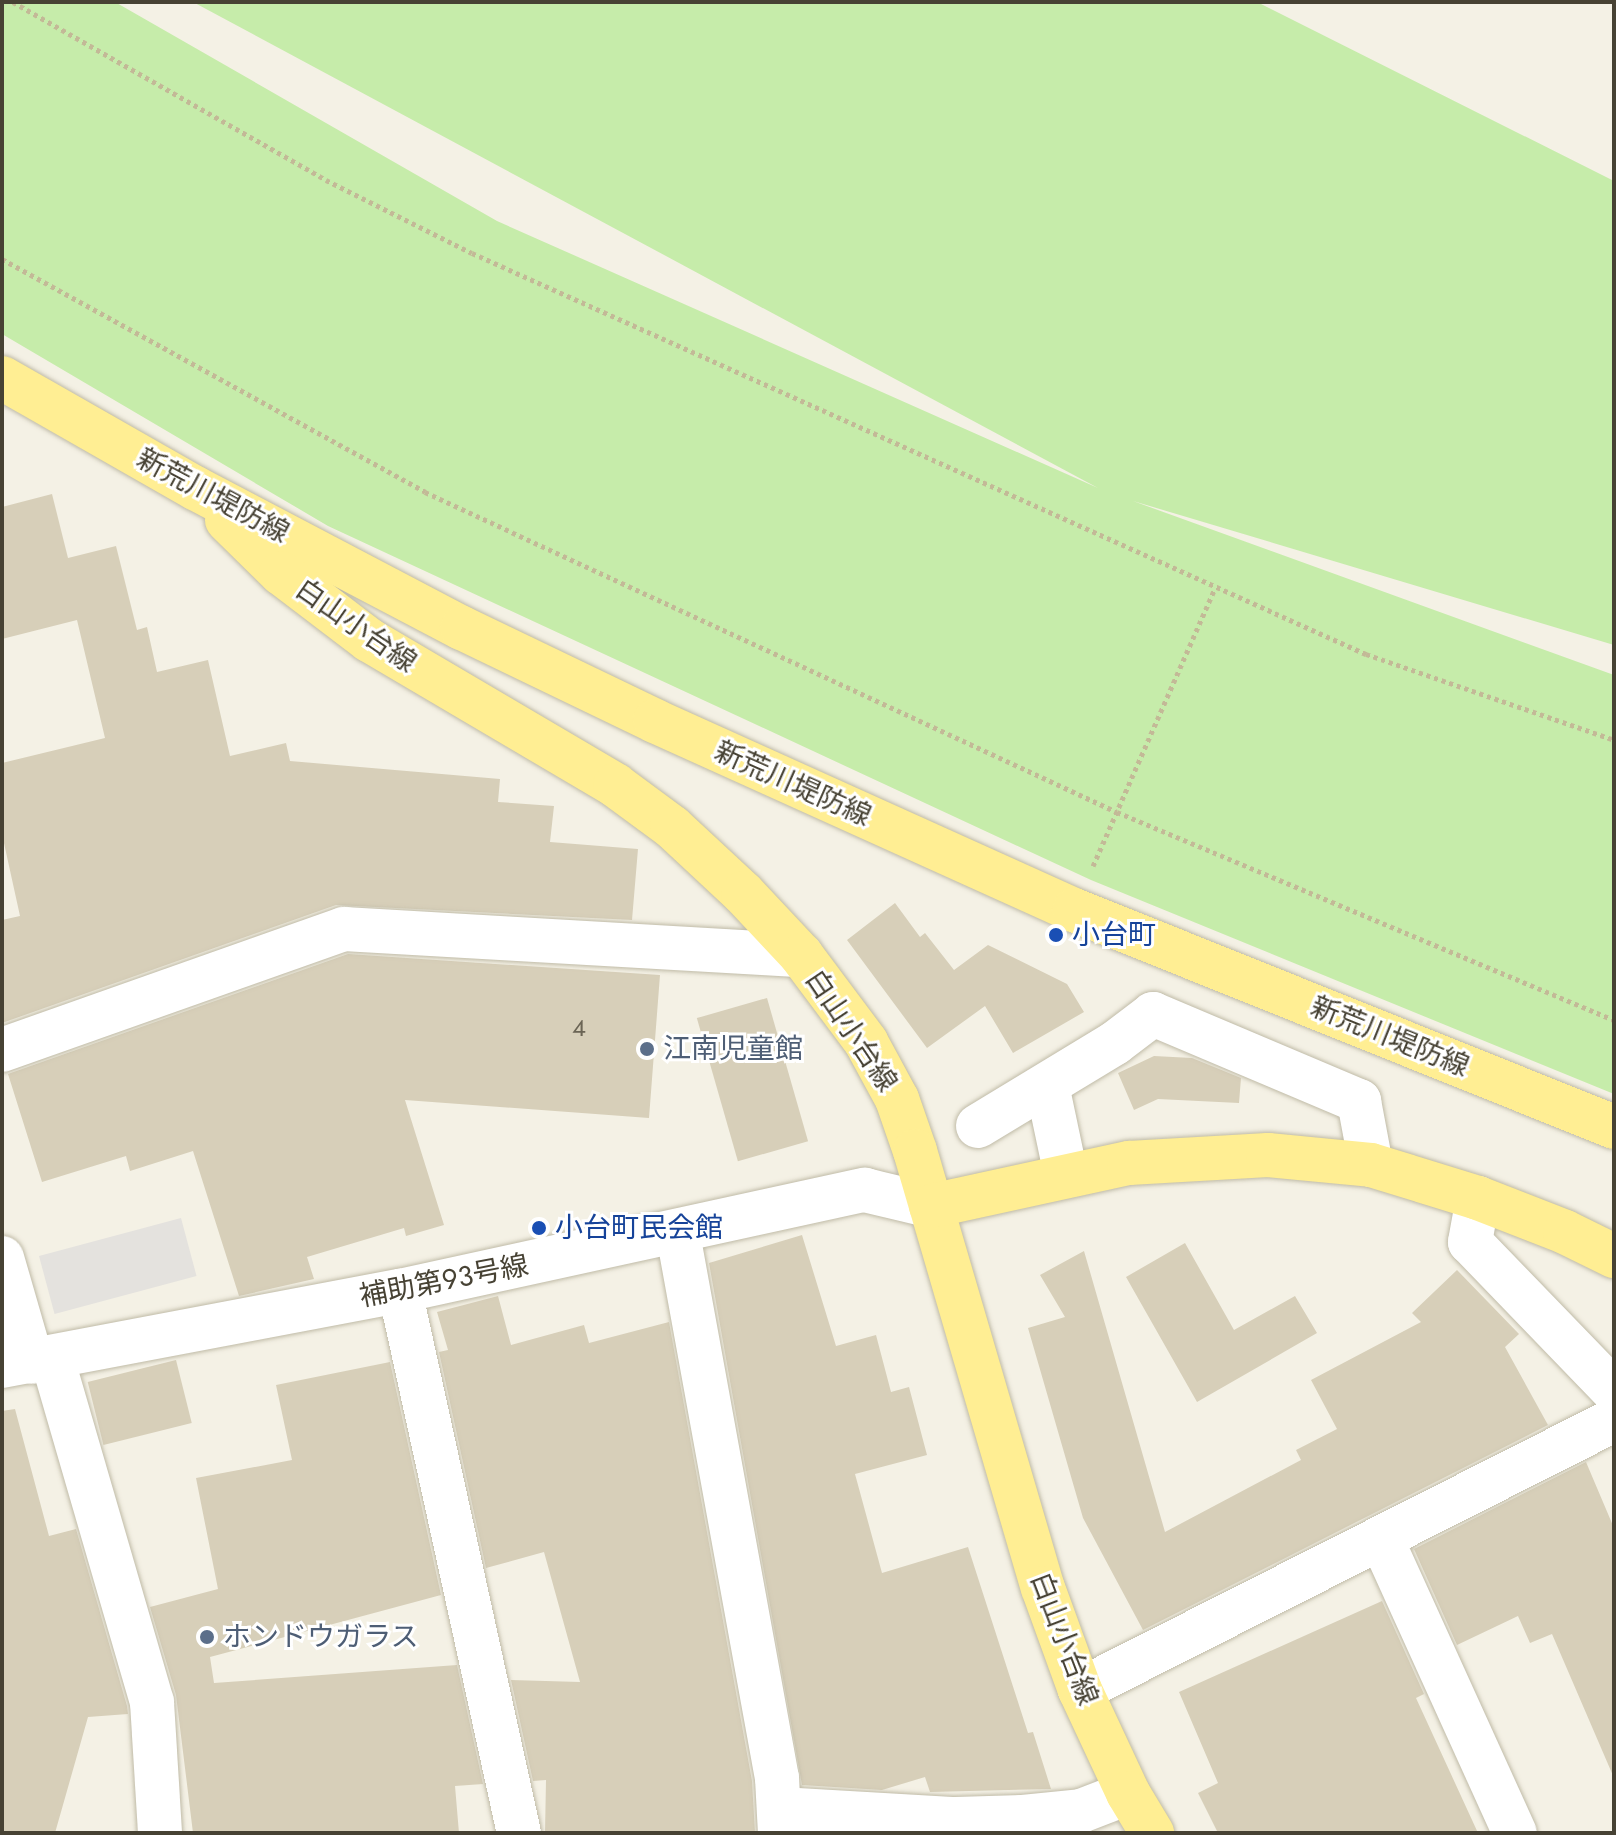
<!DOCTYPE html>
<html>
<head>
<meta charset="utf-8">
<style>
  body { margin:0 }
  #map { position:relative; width:1616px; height:1835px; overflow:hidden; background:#f4f1e5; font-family:Jost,"Noto Sans JP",sans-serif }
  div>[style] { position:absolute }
  .green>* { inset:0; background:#c6ecaa }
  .parking>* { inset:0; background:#e4e2de; transform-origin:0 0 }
  .building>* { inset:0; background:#d7cfb9; transform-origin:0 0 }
  .path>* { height:5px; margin-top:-2.5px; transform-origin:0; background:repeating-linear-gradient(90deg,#c3b997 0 4px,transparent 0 8px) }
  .roads { filter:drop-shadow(0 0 2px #c0bba7) drop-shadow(0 0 2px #c0bba7) }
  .minor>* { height:44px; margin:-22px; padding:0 22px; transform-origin:22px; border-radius:22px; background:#fff }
  .major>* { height:44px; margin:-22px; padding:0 22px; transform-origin:22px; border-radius:22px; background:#ffee93 }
  .dots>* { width:22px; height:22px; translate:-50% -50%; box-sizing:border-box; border:4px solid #fff; border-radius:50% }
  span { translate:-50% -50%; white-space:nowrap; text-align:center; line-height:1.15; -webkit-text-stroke:6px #fff; paint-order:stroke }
  .number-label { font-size:24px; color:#6b6555 }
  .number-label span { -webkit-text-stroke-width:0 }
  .street-label { font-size:28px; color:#474234 }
  .transit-label { font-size:28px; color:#164399 }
  .left { translate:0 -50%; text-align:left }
  .service-label { font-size:28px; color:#4e5e75 }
  .frame { position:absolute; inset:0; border:4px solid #474234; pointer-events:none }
</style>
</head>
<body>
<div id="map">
  <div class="green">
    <i style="clip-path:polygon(2px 2px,115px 2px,497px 221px,1098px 488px,193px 2px,1257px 2px,1614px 181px,1614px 645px,1133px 501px,1614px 675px,1614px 1094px,1091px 880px,328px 526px,2px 334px)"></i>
  </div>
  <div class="parking">
    <i style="left:181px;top:1218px;width:60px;height:147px;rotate:75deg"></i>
  </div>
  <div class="building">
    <i style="clip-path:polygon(52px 494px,68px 558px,116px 546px,137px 630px,147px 627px,157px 672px,208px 660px,230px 756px,286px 743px,290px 761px,500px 779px,498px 802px,554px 806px,550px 842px,638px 849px,632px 920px,336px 905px,2px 1023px,2px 920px,20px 916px,2px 834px,2px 763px,105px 738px,77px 620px,2px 639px,2px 507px)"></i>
    <i style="clip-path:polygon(895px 903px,920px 937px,925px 933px,954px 970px,988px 945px,1067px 984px,1084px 1012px,1013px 1053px,985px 1006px,927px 1048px,847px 940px)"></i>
    <i style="clip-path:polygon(348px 954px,660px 975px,649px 1118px,405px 1100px,444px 1225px,406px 1236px,404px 1228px,307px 1257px,314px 1279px,239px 1296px,193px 1151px,130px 1171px,126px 1156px,42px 1182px,8px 1074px)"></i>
    <i style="left:767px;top:998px;width:149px;height:73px;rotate:74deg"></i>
    <i style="clip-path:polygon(1154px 1056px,1192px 1058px,1241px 1078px,1239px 1103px,1158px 1099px,1134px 1110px,1118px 1073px)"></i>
    <i style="clip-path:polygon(802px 1235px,836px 1346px,876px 1335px,891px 1392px,909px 1387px,927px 1455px,855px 1474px,882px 1573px,968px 1547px,1028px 1733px,1033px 1732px,1051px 1789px,930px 1792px,925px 1777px,882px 1790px,802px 1785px,709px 1263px)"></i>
    <i style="clip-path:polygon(1185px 1243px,1234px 1330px,1295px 1296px,1317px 1333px,1197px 1402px,1126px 1277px)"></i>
    <i style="clip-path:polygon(1084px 1251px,1165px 1532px,1301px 1460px,1296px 1450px,1337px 1429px,1311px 1380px,1421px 1322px,1412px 1313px,1457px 1270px,1519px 1334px,1505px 1347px,1548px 1425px,1143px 1630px,1083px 1518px,1028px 1328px,1065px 1317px,1040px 1275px)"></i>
    <i style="clip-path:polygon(498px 1296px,511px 1345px,584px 1325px,589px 1343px,669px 1322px,752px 1781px,755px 1833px,545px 1833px,546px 1780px,533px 1781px,511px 1680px,580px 1682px,544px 1552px,486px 1568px,439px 1352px,448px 1350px,437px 1312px)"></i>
    <i style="left:176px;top:1360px;width:65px;height:91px;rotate:76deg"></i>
    <i style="clip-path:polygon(390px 1362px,441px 1595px,210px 1657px,214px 1683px,457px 1665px,483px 1784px,455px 1786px,459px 1833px,193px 1833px,176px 1695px,150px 1607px,218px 1589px,196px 1478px,292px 1460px,276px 1385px)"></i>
    <i style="clip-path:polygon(15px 1409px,49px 1536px,76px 1529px,127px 1706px,128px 1714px,88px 1717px,55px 1833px,2px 1833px,2px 1411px)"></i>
    <i style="clip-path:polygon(1586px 1462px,1614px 1528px,1614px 1778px,1552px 1634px,1530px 1643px,1518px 1616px,1457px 1645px,1414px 1549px)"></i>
    <i style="clip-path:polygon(1382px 1601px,1424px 1694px,1416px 1698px,1478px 1833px,1218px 1833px,1198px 1793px,1218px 1783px,1179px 1692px)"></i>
  </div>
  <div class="path">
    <i style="left:13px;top:2px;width:360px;rotate:29.6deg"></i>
    <i style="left:326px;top:180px;width:163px;rotate:26.6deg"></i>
    <i style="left:472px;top:253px;width:980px;rotate:24.16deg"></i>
    <i style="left:1366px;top:654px;width:262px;rotate:19.1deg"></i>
    <i style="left:2px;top:259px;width:483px;rotate:28.8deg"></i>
    <i style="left:425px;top:492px;width:762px;rotate:24.82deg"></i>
    <i style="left:1117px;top:812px;width:539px;rotate:22.71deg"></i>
    <i style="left:1093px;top:866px;width:304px;rotate:-66.3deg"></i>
  </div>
  <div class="roads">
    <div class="minor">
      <i style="left:2px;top:1050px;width:363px;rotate:-19.5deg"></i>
      <i style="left:344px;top:929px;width:458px;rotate:3.3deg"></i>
      <i style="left:1047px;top:1085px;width:92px;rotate:78.1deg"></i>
      <i style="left:978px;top:1126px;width:160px;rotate:-31.2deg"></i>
      <i style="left:1115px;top:1043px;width:48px;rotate:-37.3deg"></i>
      <i style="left:1153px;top:1014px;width:224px;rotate:22.9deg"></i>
      <i style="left:1359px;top:1101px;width:65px;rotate:79.4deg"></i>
      <i style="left:1478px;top:1198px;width:45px;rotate:100.3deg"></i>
      <i style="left:1470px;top:1242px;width:207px;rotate:46deg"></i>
      <i style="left:678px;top:1234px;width:553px;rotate:79.69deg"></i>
      <i style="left:777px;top:1778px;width:55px;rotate:86.9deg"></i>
      <i style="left:2px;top:1258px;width:108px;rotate:73.9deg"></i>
      <i style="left:400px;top:1291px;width:555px;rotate:77.62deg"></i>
      <i style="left:52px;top:1358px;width:358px;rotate:73.8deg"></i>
      <i style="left:152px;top:1702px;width:131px;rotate:86.5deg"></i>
      <i style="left:2px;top:1366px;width:405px;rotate:-10.7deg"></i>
      <i style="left:400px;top:1291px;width:476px;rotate:-12.3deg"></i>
      <i style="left:865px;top:1190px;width:68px;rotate:13.6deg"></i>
      <i style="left:1381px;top:1538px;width:324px;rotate:65.6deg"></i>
      <i style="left:1080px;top:1690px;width:598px;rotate:-26.82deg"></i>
      <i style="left:780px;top:1809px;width:176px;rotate:3.3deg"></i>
      <i style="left:956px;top:1819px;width:67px;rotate:-1.7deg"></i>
      <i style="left:1023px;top:1817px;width:58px;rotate:-5.9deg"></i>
      <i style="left:1081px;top:1811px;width:50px;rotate:-21deg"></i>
    </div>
    <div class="major">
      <i style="left:2px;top:378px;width:222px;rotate:29.7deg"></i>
      <i style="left:195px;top:488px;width:301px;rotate:27.7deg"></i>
      <i style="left:462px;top:628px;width:214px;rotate:25.7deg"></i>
      <i style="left:655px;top:721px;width:460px;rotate:24.3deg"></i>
      <i style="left:1074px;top:910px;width:582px;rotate:21.89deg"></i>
      <i style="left:227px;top:520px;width:76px;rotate:44.5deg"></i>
      <i style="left:281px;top:573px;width:111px;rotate:37.3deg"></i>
      <i style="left:369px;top:640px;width:286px;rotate:30.5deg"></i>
      <i style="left:615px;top:785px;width:71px;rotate:36.4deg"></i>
      <i style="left:672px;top:827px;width:97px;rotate:42.9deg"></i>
      <i style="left:743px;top:893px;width:85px;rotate:46.9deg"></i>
      <i style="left:801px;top:955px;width:109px;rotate:53.2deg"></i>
      <i style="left:866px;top:1042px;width:65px;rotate:61.5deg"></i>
      <i style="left:897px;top:1099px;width:55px;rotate:70.9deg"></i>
      <i style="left:915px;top:1151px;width:455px;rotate:73.7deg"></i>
      <i style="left:1043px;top:1588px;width:109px;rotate:70.1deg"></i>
      <i style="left:1080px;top:1690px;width:114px;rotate:65deg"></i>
      <i style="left:1128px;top:1793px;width:47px;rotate:59deg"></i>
      <i style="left:931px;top:1206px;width:203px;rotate:-12.3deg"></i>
      <i style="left:1129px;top:1163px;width:139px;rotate:-3.3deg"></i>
      <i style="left:1268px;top:1155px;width:103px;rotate:5.5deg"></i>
      <i style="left:1371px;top:1165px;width:112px;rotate:17.1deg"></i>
      <i style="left:1478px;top:1198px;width:93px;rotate:21.3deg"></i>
      <i style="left:1565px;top:1232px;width:55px;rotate:26.1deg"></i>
    </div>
  </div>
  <div class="dots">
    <i style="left:1056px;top:935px;background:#1a4fb4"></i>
    <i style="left:647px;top:1049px;background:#5c6f8a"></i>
    <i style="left:539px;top:1228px;background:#1a4fb4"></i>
    <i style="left:207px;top:1637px;background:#5c6f8a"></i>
  </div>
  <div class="number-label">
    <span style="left:579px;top:1028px">4</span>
  </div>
  <div class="street-label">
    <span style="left:213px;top:496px;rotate:28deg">新荒川堤防線</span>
    <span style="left:356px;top:626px;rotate:35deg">白山小台線</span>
    <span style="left:793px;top:784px;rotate:24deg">新荒川堤防線</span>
    <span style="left:851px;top:1031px;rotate:56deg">白山小台線</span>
    <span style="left:1390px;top:1037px;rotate:22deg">新荒川堤防線</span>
    <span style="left:444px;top:1281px;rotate:-11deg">補助第93号線</span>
    <span style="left:1064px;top:1639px;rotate:69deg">白山小台線</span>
  </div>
  <div class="transit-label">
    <span class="left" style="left:1072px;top:935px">小台町</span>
    <span class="left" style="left:555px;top:1228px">小台町民会館</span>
  </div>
  <div class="service-label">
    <span class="left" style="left:663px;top:1049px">江南児童館</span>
    <span class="left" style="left:223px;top:1637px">ホンドウガラス</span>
  </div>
  <div class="frame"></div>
</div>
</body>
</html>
